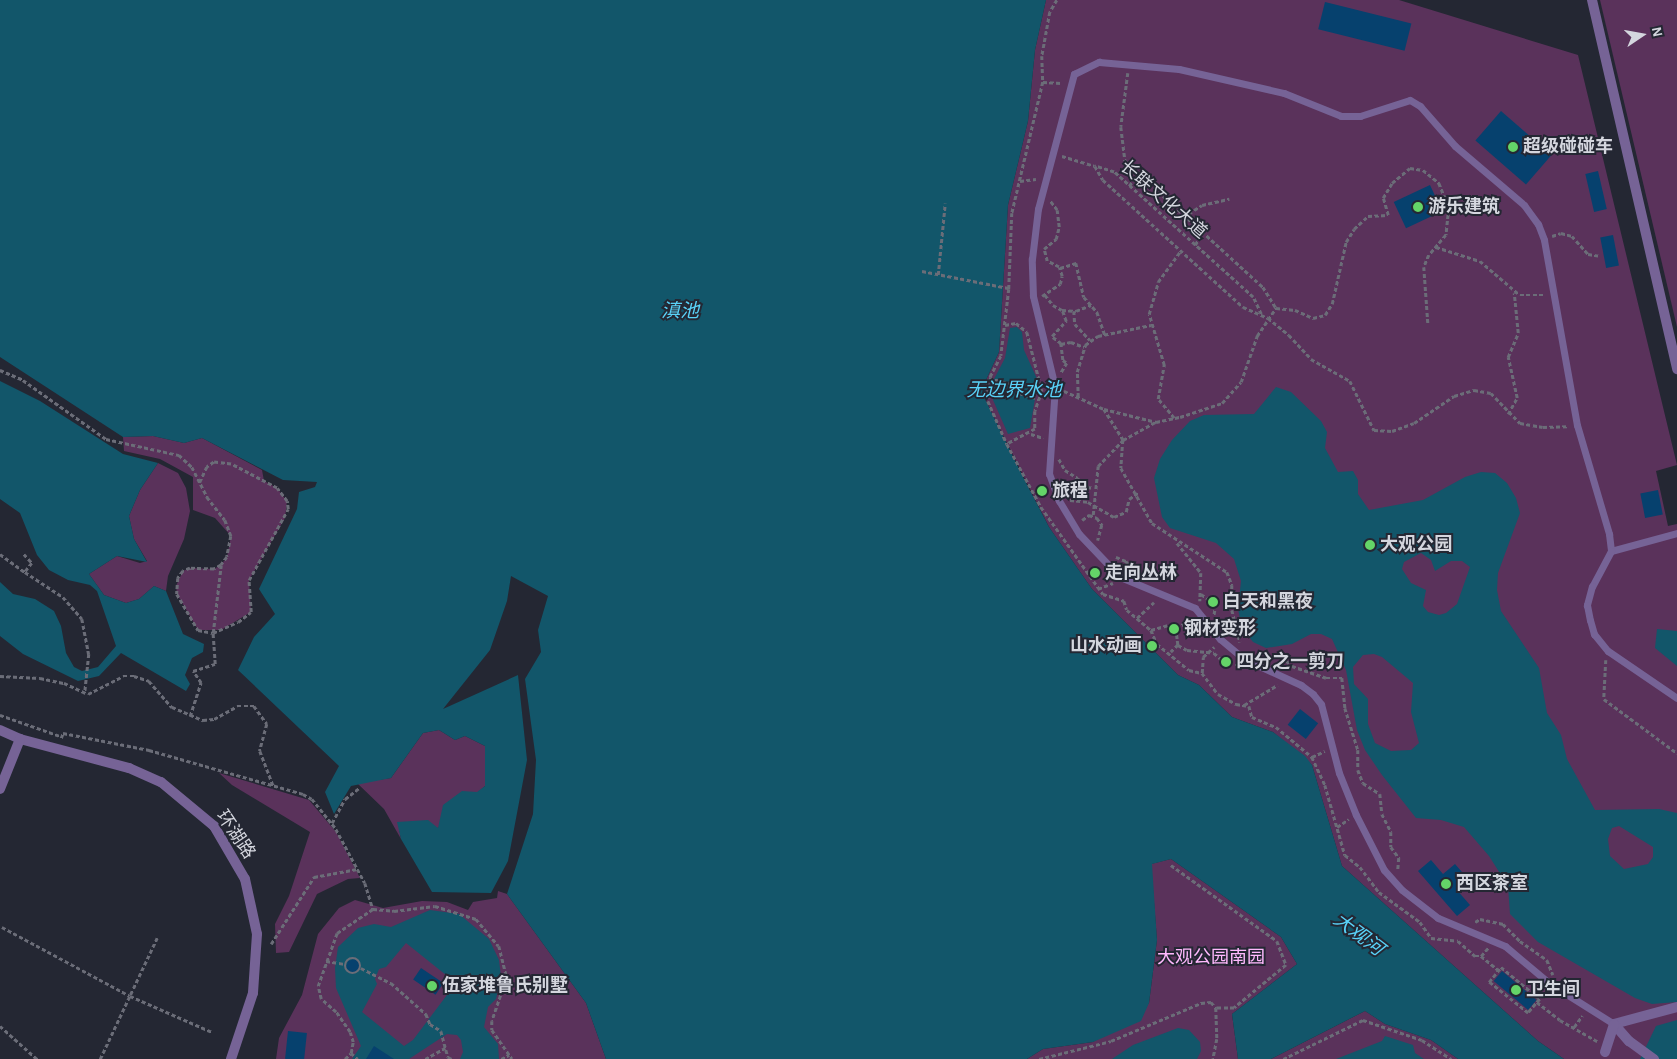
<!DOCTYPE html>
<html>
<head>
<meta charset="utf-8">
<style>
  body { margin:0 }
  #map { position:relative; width:1677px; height:1059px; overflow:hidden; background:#242733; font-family:"Alegreya Sans","Noto Sans SC",sans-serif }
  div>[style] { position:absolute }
  .green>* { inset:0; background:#5a325b }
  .water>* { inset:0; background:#12566a }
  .building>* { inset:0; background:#06416e; transform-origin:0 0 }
  .path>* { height:2.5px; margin-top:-1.25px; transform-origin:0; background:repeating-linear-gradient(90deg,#6b6d78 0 4px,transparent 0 6.5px) }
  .path>.ring { margin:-1.25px; padding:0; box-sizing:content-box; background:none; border:2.5px solid #6b6d78; border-radius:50% }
  .lane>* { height:7px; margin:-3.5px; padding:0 3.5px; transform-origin:3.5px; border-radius:3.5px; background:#766396 }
  .street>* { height:10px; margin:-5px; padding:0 5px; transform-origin:5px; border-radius:5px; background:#766396 }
  .dots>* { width:14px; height:14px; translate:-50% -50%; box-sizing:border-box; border:2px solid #242733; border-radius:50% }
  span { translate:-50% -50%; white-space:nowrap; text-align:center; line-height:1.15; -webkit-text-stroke:4px #242733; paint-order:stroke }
  .poi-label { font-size:18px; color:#d4d6de; font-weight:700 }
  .left { translate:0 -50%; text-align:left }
  .right { translate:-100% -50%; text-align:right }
  .street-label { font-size:18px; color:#d4d6de }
  .park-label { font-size:18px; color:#ffb9fe }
  .water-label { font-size:19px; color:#59d2f8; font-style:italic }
  .north { position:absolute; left:1617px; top:10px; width:50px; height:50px; -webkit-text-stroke:4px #242733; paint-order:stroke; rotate:78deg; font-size:14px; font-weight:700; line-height:20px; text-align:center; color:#d4d6de }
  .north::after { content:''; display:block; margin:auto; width:18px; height:22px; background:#d4d6de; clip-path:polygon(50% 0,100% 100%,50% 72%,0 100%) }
</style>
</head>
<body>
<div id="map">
  <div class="green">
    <i style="clip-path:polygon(1046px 0,1399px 0,1578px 55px,1677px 465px,1656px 471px,1668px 526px,1677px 524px,1677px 1059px,1564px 1059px,1538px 1041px,1342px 866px,1312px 765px,1273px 732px,1232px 717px,1199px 685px,1178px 675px,1092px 589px,1049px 527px,985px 399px,986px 380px,999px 352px,1008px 205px,1028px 121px,1035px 50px)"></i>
    <i style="clip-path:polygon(1600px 0,1677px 0,1677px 327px)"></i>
    <i style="clip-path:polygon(153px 436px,184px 443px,202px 438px,262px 470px,264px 481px,277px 488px,287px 501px,285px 518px,249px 580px,251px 612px,221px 630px,198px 630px,177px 594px,176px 586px,183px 571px,190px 568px,214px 569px,221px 565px,227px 557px,231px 536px,215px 518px,193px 510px,193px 477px,160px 459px,124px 451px,123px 437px)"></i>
    <i style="clip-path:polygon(158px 463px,178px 473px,186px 488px,190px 511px,184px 539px,168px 576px,166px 591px,154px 586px,139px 599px,126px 603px,104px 595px,89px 574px,117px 556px,140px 563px,147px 561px,134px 539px,129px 516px,140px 490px)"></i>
    <i style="clip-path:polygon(439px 730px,455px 740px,465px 736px,485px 746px,485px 786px,438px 828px,398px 822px,401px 839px,384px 809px,357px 783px,391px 778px,423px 733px)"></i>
    <i style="clip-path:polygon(219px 773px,309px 800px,336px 832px,360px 878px,348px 879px,317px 894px,289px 952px,276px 953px,275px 924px,289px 896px,310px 832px,232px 785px)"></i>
    <i style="clip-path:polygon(1171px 859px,1281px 937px,1297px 964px,1232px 1014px,1238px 1059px,1027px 1059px,1043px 1049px,1093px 1042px,1149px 1003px,1157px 940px,1151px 864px)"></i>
    <i style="clip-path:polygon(498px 891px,507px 894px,586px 1003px,606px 1059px,276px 1059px,279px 1038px,302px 995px,318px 934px,339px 908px,355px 900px,383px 908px,422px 901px,447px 902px,468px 910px,473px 902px,497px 898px)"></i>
    <i style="clip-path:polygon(1365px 1011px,1385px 1024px,1431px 1040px,1458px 1059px,1271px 1059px)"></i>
  </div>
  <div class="water">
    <i style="clip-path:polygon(0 0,1046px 0,1035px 50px,1028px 121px,1008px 205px,999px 352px,986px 380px,985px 399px,1024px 479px,1049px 527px,1092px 589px,1178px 675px,1199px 685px,1232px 717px,1273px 732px,1305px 756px,1312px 765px,1342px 866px,1538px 1041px,1564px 1059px,1458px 1059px,1431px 1040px,1385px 1024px,1365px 1011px,1271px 1059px,1238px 1059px,1232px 1014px,1297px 964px,1281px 937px,1171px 859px,1152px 864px,1157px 940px,1149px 1003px,1141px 1021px,1093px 1042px,1043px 1049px,1027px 1059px,606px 1059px,586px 1003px,507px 894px,533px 814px,536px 760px,525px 679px,541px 652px,538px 630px,548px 596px,511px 576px,507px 601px,490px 650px,443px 709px,518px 675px,527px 760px,508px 861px,491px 893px,432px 892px,401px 839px,397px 822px,428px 820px,438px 828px,443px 805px,462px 791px,477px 792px,485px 786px,485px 746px,465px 736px,455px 740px,439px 730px,423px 733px,391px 778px,351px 786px,334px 814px,325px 792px,339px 766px,238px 670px,254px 637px,275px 614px,259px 589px,297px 509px,299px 492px,315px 487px,317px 482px,283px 480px,202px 438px,184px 443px,153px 436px,123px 437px,0 357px)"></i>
    <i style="clip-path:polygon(1017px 327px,1022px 332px,1024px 350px,1038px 381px,1030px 428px,1008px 434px,993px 400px,992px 383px,1005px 358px,1010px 328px)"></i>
    <i style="clip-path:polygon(0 381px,40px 401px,123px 454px,158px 463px,140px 490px,129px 516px,134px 539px,147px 562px,117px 556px,89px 574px,104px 595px,126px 603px,139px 599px,154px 586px,166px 591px,183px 634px,204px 644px,203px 652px,192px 658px,185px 675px,190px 684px,186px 691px,121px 653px,99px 676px,78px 681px,23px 654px,0 636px,0 582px,13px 594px,35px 599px,54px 611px,61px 626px,66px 653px,74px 667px,82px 671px,98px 667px,116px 646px,97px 591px,90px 585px,68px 580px,49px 570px,37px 555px,20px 513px,0 499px)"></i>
    <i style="clip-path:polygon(evenodd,1276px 387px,1291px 392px,1321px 421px,1327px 432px,1325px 448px,1338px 472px,1353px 471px,1358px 480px,1358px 494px,1369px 510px,1423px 500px,1465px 477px,1481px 472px,1495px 473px,1507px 483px,1516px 498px,1520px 513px,1498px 573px,1497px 590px,1501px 611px,1539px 668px,1547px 713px,1561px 735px,1567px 759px,1595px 810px,1659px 809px,1677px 813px,1677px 1002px,1652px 1004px,1635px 998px,1538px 942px,1510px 914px,1508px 886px,1489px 856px,1464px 827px,1441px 820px,1416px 818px,1382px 775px,1365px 750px,1357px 730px,1346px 670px,1332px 639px,1321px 634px,1311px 634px,1292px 644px,1266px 648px,1253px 642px,1242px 628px,1238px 609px,1241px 581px,1234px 559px,1216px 543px,1170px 528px,1162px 517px,1154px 478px,1160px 459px,1172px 440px,1190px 421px,1204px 415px,1254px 414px,1276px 387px,1421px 553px,1431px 560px,1435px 571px,1451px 561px,1462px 561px,1470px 567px,1457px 604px,1446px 613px,1439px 615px,1428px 612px,1423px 606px,1426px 590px,1411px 583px,1402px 569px,1404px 562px,1421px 553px,1276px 387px,1374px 654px,1382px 657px,1413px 683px,1411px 712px,1419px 743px,1411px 750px,1391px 751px,1375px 743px,1368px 724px,1368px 699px,1354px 684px,1353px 667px,1363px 655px,1374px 654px,1276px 387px,1619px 826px,1653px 847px,1653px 857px,1648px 864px,1624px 869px,1610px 856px,1608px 839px,1612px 828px,1619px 826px)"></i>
    <i style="clip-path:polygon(1657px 629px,1677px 631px,1677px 666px,1655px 648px)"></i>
    <i style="clip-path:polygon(evenodd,430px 910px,459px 914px,489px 939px,499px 960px,501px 977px,496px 999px,488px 1007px,484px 1027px,498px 1044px,499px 1059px,460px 1059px,463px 1052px,461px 1040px,457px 1035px,447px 1034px,409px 1059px,352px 1059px,361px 1046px,336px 988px,335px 968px,338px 947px,358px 928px,374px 924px,391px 927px,430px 910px,406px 943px,456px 983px,413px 1040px,404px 1046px,362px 1012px,377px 984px,375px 979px,379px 969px,386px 967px,406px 943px)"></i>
    <i style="clip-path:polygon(1677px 1020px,1677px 1059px,1640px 1059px,1656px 1026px)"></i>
    <i style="clip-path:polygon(1178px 1028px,1189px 1030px,1200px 1042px,1201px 1051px,1197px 1059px,1112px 1059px,1133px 1045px)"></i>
    <i style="clip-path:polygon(1385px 1036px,1413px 1045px,1415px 1053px,1424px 1059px,1336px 1059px,1382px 1041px)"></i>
  </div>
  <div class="building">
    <i style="left:1325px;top:2px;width:89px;height:28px;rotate:14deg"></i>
    <i style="left:1501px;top:111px;width:67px;height:39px;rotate:41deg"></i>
    <i style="left:1598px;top:171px;width:39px;height:13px;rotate:77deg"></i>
    <i style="left:1430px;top:185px;width:29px;height:40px;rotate:65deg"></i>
    <i style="left:1613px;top:235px;width:31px;height:13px;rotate:79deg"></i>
    <i style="left:1658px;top:490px;width:25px;height:18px;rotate:79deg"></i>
    <i style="left:1300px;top:709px;width:23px;height:20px;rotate:38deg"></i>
    <i style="clip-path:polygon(1431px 860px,1443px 874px,1455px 864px,1468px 879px,1456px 889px,1470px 905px,1457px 916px,1418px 871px)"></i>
    <i style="clip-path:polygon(355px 959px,360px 964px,359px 971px,352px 973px,346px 968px,348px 961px)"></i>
    <i style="left:421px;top:968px;width:27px;height:14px;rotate:34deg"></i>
    <i style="left:1502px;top:971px;width:45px;height:13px;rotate:40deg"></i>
    <i style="left:288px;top:1031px;width:19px;height:28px;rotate:6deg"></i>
    <i style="clip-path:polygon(374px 1046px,394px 1059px,366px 1059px)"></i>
  </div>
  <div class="path">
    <i style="left:1057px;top:0;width:14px;rotate:120deg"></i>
    <i style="left:1050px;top:12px;width:45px;rotate:100.3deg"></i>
    <i style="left:1042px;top:56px;width:26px;rotate:88deg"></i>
    <i style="left:1043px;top:82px;width:135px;rotate:103.3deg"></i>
    <i style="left:1012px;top:213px;width:76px;rotate:92.3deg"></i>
    <i style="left:1009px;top:289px;width:67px;rotate:96.8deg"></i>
    <i style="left:1001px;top:356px;width:29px;rotate:117deg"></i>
    <i style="left:988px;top:382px;width:19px;rotate:90deg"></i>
    <i style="left:988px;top:401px;width:47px;rotate:66.2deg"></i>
    <i style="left:1007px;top:444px;width:72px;rotate:61.6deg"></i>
    <i style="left:1041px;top:507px;width:107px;rotate:54.5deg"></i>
    <i style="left:1103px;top:594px;width:22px;rotate:18deg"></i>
    <i style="left:1124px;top:601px;width:9px;rotate:72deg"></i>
    <i style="left:1127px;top:610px;width:31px;rotate:40deg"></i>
    <i style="left:1151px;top:630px;width:15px;rotate:67deg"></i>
    <i style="left:1157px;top:644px;width:41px;rotate:39.1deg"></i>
    <i style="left:1189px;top:670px;width:13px;rotate:13deg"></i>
    <i style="left:1202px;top:673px;width:26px;rotate:53deg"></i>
    <i style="left:1218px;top:694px;width:21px;rotate:29deg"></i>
    <i style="left:1236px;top:704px;width:13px;rotate:9deg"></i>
    <i style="left:1249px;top:706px;width:11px;rotate:75deg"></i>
    <i style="left:1252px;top:717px;width:26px;rotate:23deg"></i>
    <i style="left:1276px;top:727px;width:47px;rotate:39.8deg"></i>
    <i style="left:1312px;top:757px;width:31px;rotate:65deg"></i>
    <i style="left:1325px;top:785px;width:73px;rotate:74.1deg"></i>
    <i style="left:1345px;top:855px;width:19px;rotate:39deg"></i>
    <i style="left:1360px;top:867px;width:31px;rotate:53deg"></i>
    <i style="left:1379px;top:892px;width:51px;rotate:36.2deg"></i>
    <i style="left:1420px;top:922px;width:19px;rotate:55deg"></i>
    <i style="left:1431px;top:938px;width:27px;rotate:6deg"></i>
    <i style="left:1458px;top:941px;width:23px;rotate:41deg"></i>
    <i style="left:1475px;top:956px;width:6px"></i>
    <i style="left:1481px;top:956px;width:11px;rotate:-49deg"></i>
    <i style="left:1128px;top:73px;width:54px;rotate:97.4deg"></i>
    <i style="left:1121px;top:127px;width:34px;rotate:83deg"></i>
    <i style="left:1125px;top:161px;width:187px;rotate:42.4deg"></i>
    <i style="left:1263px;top:287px;width:25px;rotate:58deg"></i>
    <i style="left:1043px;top:82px;width:18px;rotate:3deg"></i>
    <i style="left:1062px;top:156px;width:34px;rotate:17deg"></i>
    <i style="left:1020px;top:181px;width:16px;rotate:-7deg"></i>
    <i style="left:1129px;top:186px;width:15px;rotate:-53deg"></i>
    <i style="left:1183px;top:217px;width:22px;rotate:-32deg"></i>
    <i style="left:1202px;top:205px;width:28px;rotate:-13deg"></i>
    <i style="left:1552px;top:236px;width:9px;rotate:-18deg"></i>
    <i style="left:1561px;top:233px;width:11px;rotate:15deg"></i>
    <i style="left:1572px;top:236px;width:24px;rotate:48deg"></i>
    <i style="left:1588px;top:254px;width:12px;rotate:9deg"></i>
    <i style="left:1195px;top:245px;width:13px;rotate:-58deg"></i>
    <i style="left:1436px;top:247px;width:46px;rotate:17.7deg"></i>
    <i style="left:1480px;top:261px;width:52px;rotate:40.4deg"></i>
    <i style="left:1520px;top:295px;width:24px"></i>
    <i style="left:1044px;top:249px;width:16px;rotate:-40deg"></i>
    <i style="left:1056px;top:239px;width:12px;rotate:-76deg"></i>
    <i style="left:1059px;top:227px;width:17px;rotate:-97deg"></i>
    <i style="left:1057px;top:210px;width:11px;rotate:-128deg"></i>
    <i style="left:1060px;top:268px;width:17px;rotate:-17deg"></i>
    <i style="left:1076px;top:263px;width:35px;rotate:77deg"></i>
    <i style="left:1084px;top:297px;width:20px;rotate:49deg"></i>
    <i style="left:1097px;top:312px;width:24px;rotate:71deg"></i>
    <i style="left:922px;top:271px;width:88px;rotate:11.2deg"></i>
    <i style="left:938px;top:275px;width:72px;rotate:-84.4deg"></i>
    <i style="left:1045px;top:295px;width:13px;rotate:51deg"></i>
    <i style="left:1053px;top:305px;width:10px;rotate:29deg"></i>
    <i style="left:1062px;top:310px;width:14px;rotate:4deg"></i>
    <i style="left:1076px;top:311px;width:16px;rotate:-22deg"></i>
    <i style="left:1042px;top:296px;width:22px;rotate:-34deg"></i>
    <i style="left:1060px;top:284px;width:8px;rotate:-76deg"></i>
    <i style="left:1062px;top:276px;width:9px;rotate:-108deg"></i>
    <i style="left:1059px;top:267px;width:13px;rotate:-153deg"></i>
    <i style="left:1047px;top:261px;width:12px;rotate:-104deg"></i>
    <i style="left:1074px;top:311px;width:13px;rotate:86deg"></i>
    <i style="left:1075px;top:324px;width:22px;rotate:47deg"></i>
    <i style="left:1261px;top:314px;width:19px;rotate:-115deg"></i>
    <i style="left:1253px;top:297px;width:187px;rotate:-138deg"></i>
    <i style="left:1114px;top:172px;width:20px;rotate:-162deg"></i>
    <i style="left:1095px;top:166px;width:16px;rotate:60deg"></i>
    <i style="left:1103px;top:180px;width:189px;rotate:42.2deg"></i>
    <i style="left:1243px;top:307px;width:27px;rotate:24deg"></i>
    <i style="left:1268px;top:318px;width:27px;rotate:39deg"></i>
    <i style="left:1289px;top:335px;width:33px;rotate:47deg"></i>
    <i style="left:1311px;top:359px;width:45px;rotate:29.4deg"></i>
    <i style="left:1350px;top:381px;width:55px;rotate:63.9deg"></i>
    <i style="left:1374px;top:430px;width:18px;rotate:3deg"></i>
    <i style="left:1392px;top:431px;width:23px;rotate:-20deg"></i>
    <i style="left:1414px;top:423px;width:48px;rotate:-34deg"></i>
    <i style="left:1454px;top:396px;width:21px;rotate:-17deg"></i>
    <i style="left:1474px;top:390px;width:17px;rotate:10deg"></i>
    <i style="left:1491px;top:393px;width:42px;rotate:46deg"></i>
    <i style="left:1520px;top:423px;width:23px;rotate:10deg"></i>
    <i style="left:1543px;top:427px;width:25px;rotate:-2deg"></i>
    <i style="left:1005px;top:325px;width:11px;rotate:-10deg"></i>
    <i style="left:1016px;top:323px;width:14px;rotate:39deg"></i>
    <i style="left:1027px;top:332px;width:61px;rotate:75.7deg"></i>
    <i style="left:1042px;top:391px;width:21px;rotate:109deg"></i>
    <i style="left:1035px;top:411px;width:18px;rotate:90deg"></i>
    <i style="left:1035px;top:429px;width:32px;rotate:152deg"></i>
    <i style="left:1052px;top:336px;width:21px;rotate:-47deg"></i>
    <i style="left:1066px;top:321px;width:12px;rotate:-110deg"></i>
    <i style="left:1053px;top:337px;width:10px;rotate:37deg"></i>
    <i style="left:1061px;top:343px;width:17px;rotate:83deg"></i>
    <i style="left:1063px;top:360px;width:5px;rotate:37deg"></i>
    <i style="left:1067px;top:363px;width:12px;rotate:121deg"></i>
    <i style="left:1061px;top:344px;width:10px;rotate:-11deg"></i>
    <i style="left:1071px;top:342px;width:14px;rotate:21deg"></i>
    <i style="left:0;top:370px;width:25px;rotate:23deg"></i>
    <i style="left:23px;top:380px;width:102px;rotate:35.4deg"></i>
    <i style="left:106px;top:439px;width:75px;rotate:12.4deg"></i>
    <i style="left:179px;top:455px;width:18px;rotate:43deg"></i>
    <i style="left:192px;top:467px;width:34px;rotate:63deg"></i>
    <i style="left:207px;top:497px;width:29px;rotate:52deg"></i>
    <i style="left:225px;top:520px;width:17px;rotate:69deg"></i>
    <i style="left:231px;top:536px;width:21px;rotate:101deg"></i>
    <i style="left:227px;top:557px;width:10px;rotate:127deg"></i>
    <i style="left:221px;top:565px;width:8px;rotate:150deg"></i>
    <i style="left:214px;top:569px;width:24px;rotate:-178deg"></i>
    <i style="left:190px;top:568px;width:8px;rotate:157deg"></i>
    <i style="left:183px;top:571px;width:9px;rotate:126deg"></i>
    <i style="left:178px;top:578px;width:16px;rotate:94deg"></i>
    <i style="left:177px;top:594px;width:42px;rotate:59.7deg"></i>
    <i style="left:198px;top:630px;width:15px;rotate:11deg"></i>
    <i style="left:213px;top:633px;width:27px;rotate:-24deg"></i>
    <i style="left:238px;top:622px;width:16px;rotate:-38deg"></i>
    <i style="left:251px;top:612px;width:32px;rotate:-94deg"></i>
    <i style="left:249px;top:580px;width:81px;rotate:-61.2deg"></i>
    <i style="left:288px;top:509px;width:8px;rotate:-97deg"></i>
    <i style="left:287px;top:501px;width:16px;rotate:-128deg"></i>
    <i style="left:277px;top:488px;width:52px;rotate:-152.4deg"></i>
    <i style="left:231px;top:464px;width:17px;rotate:-173deg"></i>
    <i style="left:214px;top:462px;width:9px;rotate:144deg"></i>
    <i style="left:207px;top:467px;width:17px;rotate:115deg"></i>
    <i style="left:989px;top:378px;width:31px;rotate:15deg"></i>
    <i style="left:1019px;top:386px;width:7px;rotate:90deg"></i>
    <i style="left:1019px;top:393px;width:22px;rotate:16deg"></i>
    <i style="left:1064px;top:391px;width:44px;rotate:24.2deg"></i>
    <i style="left:1104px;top:409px;width:36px;rotate:58deg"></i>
    <i style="left:1123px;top:440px;width:28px;rotate:94deg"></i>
    <i style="left:1121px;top:468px;width:63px;rotate:60.6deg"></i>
    <i style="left:1152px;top:523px;width:90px;rotate:33.2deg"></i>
    <i style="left:1227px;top:572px;width:14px;rotate:69deg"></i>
    <i style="left:1232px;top:585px;width:25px;rotate:90deg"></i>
    <i style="left:1232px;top:610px;width:33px;rotate:76deg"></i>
    <i style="left:1078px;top:397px;width:25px;rotate:-92deg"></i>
    <i style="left:1077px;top:372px;width:28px;rotate:-73deg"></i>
    <i style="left:1085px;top:345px;width:16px;rotate:-35deg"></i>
    <i style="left:1098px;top:336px;width:54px;rotate:-11.7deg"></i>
    <i style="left:1104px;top:409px;width:54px;rotate:14deg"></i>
    <i style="left:1508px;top:414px;width:18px;rotate:-61deg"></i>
    <i style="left:1517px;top:398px;width:42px;rotate:-102.4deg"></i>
    <i style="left:1508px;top:357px;width:26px;rotate:-67deg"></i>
    <i style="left:1518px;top:333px;width:40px;rotate:-95.7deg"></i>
    <i style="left:1174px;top:418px;width:25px;rotate:-130deg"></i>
    <i style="left:1158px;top:399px;width:35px;rotate:-80deg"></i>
    <i style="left:1164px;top:365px;width:53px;rotate:-106.4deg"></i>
    <i style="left:1149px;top:314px;width:33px;rotate:-74deg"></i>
    <i style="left:1158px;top:282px;width:39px;rotate:-54deg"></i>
    <i style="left:1031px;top:434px;width:13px;rotate:18deg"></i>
    <i style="left:1059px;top:459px;width:13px;rotate:61deg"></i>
    <i style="left:1065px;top:470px;width:15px;rotate:32deg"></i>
    <i style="left:1078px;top:478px;width:9px;rotate:69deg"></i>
    <i style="left:1081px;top:486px;width:15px;rotate:98deg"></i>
    <i style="left:1081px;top:486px;width:13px;rotate:9deg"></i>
    <i style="left:1070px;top:500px;width:18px;rotate:6deg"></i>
    <i style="left:1088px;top:502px;width:30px;rotate:30deg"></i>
    <i style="left:1114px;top:517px;width:13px;rotate:-23deg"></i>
    <i style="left:1126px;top:512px;width:13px;rotate:-77deg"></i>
    <i style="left:1129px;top:499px;width:11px;rotate:-34deg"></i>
    <i style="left:1093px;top:515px;width:49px;rotate:-84.2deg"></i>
    <i style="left:1098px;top:466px;width:36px;rotate:-46deg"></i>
    <i style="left:1123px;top:440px;width:38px;rotate:-29deg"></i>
    <i style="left:1156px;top:422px;width:25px;rotate:-12deg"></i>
    <i style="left:1180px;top:417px;width:44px;rotate:-18.4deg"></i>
    <i style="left:1222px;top:403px;width:28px;rotate:-48deg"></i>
    <i style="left:1241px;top:382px;width:49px;rotate:-70.8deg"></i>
    <i style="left:1257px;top:336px;width:34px;rotate:-56deg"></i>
    <i style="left:1276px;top:308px;width:19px;rotate:6deg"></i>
    <i style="left:1295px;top:310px;width:20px;rotate:24deg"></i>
    <i style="left:1313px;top:318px;width:12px;rotate:-14deg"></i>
    <i style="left:1325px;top:315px;width:13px;rotate:-58deg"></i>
    <i style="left:1332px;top:304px;width:64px;rotate:-77.3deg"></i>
    <i style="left:1346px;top:242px;width:15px;rotate:-58deg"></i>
    <i style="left:1354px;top:229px;width:19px;rotate:-43deg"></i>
    <i style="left:1368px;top:216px;width:20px;rotate:-3deg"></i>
    <i style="left:1388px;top:215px;width:18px;rotate:-106deg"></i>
    <i style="left:1383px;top:198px;width:17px;rotate:-59deg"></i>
    <i style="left:1392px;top:183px;width:23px;rotate:-40deg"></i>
    <i style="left:1410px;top:168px;width:13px;rotate:9deg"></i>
    <i style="left:1423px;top:170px;width:21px;rotate:39deg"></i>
    <i style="left:1439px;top:183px;width:27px;rotate:68deg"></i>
    <i style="left:1449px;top:208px;width:27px;rotate:96deg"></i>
    <i style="left:1446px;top:235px;width:26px;rotate:130deg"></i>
    <i style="left:1429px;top:255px;width:13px;rotate:113deg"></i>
    <i style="left:1424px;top:267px;width:56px;rotate:85.9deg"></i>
    <i style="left:1082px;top:520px;width:9px;rotate:-36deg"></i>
    <i style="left:1089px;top:515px;width:9px;rotate:21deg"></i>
    <i style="left:1097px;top:518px;width:9px;rotate:54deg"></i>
    <i style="left:1102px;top:525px;width:16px;rotate:105deg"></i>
    <i style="left:1177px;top:543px;width:38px;rotate:51deg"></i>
    <i style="left:1201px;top:573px;width:28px;rotate:92deg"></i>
    <i style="left:0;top:554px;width:31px;rotate:36deg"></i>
    <i style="left:24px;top:554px;width:12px;rotate:48deg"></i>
    <i style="left:32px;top:563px;width:11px;rotate:128deg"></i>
    <i style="left:25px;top:572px;width:45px;rotate:33.3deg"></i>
    <i style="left:63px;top:597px;width:29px;rotate:49deg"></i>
    <i style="left:82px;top:619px;width:36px;rotate:79deg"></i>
    <i style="left:89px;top:654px;width:39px;rotate:96deg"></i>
    <i style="left:1116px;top:557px;width:11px;rotate:22deg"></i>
    <i style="left:1126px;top:561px;width:14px;rotate:54deg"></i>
    <i style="left:1098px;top:589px;width:16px;rotate:-22deg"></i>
    <i style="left:1201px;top:594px;width:18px;rotate:34deg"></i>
    <i style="left:1216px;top:604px;width:12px;rotate:99deg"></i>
    <i style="left:1137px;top:618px;width:23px;rotate:-43deg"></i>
    <i style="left:1176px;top:628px;width:19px;rotate:-28deg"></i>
    <i style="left:1151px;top:630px;width:19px;rotate:-16deg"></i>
    <i style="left:1169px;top:625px;width:8px;rotate:23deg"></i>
    <i style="left:1176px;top:628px;width:17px;rotate:83deg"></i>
    <i style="left:1178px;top:645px;width:10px;rotate:135deg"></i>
    <i style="left:1178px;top:645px;width:10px;rotate:29deg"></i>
    <i style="left:1187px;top:650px;width:27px;rotate:6deg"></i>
    <i style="left:1214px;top:653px;width:18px;rotate:41deg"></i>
    <i style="left:1228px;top:665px;width:9px"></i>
    <i style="left:1265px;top:658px;width:16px;rotate:-7deg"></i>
    <i style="left:1281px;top:656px;width:15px;rotate:42deg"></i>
    <i style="left:1292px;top:666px;width:36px;rotate:19deg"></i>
    <i style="left:1326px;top:678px;width:16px"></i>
    <i style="left:1342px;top:678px;width:30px;rotate:84deg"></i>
    <i style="left:1345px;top:708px;width:44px;rotate:72.8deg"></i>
    <i style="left:1358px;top:750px;width:20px;rotate:90deg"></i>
    <i style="left:1358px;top:770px;width:14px;rotate:69deg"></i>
    <i style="left:1363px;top:783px;width:20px;rotate:33deg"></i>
    <i style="left:1380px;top:794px;width:20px;rotate:84deg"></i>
    <i style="left:1382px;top:814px;width:20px;rotate:63deg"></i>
    <i style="left:1391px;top:832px;width:15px;rotate:90deg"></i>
    <i style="left:1391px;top:847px;width:14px;rotate:54deg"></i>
    <i style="left:1399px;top:858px;width:12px;rotate:95deg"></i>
    <i style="left:1606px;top:660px;width:39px;rotate:93deg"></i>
    <i style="left:1604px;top:699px;width:91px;rotate:36.5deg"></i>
    <i style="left:1202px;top:673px;width:16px;rotate:-86deg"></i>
    <i style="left:1203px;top:657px;width:15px;rotate:-42deg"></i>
    <i style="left:0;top:676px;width:40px;rotate:2.9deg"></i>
    <i style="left:40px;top:678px;width:25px;rotate:12deg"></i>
    <i style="left:64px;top:683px;width:26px;rotate:25deg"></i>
    <i style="left:88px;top:694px;width:39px;rotate:-27deg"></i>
    <i style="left:123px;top:676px;width:11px"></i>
    <i style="left:134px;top:676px;width:16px;rotate:18deg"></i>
    <i style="left:149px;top:681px;width:35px;rotate:49deg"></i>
    <i style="left:172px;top:707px;width:34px;rotate:23deg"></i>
    <i style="left:203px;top:720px;width:11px;rotate:-5deg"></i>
    <i style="left:214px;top:719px;width:26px;rotate:-29deg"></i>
    <i style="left:237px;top:706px;width:17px"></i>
    <i style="left:254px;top:706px;width:22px;rotate:54deg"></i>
    <i style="left:267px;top:724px;width:28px;rotate:105deg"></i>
    <i style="left:260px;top:751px;width:39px;rotate:69deg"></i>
    <i style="left:1244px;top:705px;width:39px;rotate:-31deg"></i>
    <i style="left:0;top:715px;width:64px;rotate:19.3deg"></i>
    <i style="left:190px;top:716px;width:35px;rotate:-72deg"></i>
    <i style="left:201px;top:683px;width:14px;rotate:-124deg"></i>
    <i style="left:193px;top:671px;width:23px;rotate:-18deg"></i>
    <i style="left:215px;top:664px;width:31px;rotate:-94deg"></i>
    <i style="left:213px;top:633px;width:68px;rotate:-83.3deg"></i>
    <i style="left:61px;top:738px;width:5px;rotate:-68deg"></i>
    <i style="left:63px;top:733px;width:88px;rotate:11.2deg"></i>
    <i style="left:149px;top:750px;width:160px;rotate:15.9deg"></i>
    <i style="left:303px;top:794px;width:10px;rotate:29deg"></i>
    <i style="left:312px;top:799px;width:38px;rotate:51deg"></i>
    <i style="left:336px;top:829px;width:61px;rotate:61.8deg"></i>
    <i style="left:365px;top:883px;width:27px;rotate:73deg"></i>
    <i style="left:1312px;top:757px;width:14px;rotate:-25deg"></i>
    <i style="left:332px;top:823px;width:27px;rotate:-62deg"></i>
    <i style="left:345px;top:799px;width:18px;rotate:-38deg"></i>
    <i style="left:1337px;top:827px;width:14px;rotate:-34deg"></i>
    <i style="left:1171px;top:865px;width:130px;rotate:35.6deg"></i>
    <i style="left:1277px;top:941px;width:26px;rotate:69deg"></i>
    <i style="left:1286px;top:965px;width:67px;rotate:140.4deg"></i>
    <i style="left:1234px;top:1008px;width:18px;rotate:180deg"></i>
    <i style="left:1475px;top:922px;width:6px;rotate:-31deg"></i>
    <i style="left:1480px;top:919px;width:24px;rotate:12deg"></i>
    <i style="left:1503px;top:924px;width:24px;rotate:45deg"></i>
    <i style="left:1520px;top:941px;width:33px;rotate:35deg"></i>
    <i style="left:1547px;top:960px;width:16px;rotate:68deg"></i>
    <i style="left:2px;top:927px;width:145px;rotate:28.3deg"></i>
    <i style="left:130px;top:996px;width:90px;rotate:23.7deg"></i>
    <i style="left:271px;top:944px;width:80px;rotate:-57.3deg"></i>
    <i style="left:314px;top:877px;width:44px;rotate:-10.5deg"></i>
    <i style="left:1481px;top:956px;width:22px;rotate:39deg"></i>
    <i class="ring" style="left:345px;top:958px;width:13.5px;height:13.5px"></i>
    <i style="left:326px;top:961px;width:20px;rotate:9deg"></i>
    <i style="left:1501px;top:967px;width:50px;rotate:39.4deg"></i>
    <i style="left:1540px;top:999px;width:18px;rotate:131deg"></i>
    <i style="left:1528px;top:1013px;width:50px;rotate:-141.5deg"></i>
    <i style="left:1489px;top:982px;width:19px;rotate:-51deg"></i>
    <i style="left:361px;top:968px;width:34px;rotate:27deg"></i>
    <i style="left:391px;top:983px;width:47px;rotate:41.5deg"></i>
    <i style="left:426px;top:1014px;width:11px;rotate:68deg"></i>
    <i style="left:430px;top:1024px;width:13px;rotate:32deg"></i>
    <i style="left:441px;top:1031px;width:27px;rotate:75deg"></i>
    <i style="left:448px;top:1057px;width:4px;rotate:27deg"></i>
    <i style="left:1537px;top:1002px;width:29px;rotate:38deg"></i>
    <i style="left:1560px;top:1020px;width:43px;rotate:29.6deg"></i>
    <i style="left:0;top:1026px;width:50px;rotate:41.7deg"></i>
    <i style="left:1574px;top:1027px;width:14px;rotate:-54deg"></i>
    <i style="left:351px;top:1053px;width:9px;rotate:41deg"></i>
    <i style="left:100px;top:1059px;width:134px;rotate:-64.8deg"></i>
    <i style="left:345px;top:1059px;width:8px;rotate:-45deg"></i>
    <i style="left:351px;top:1053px;width:11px;rotate:-80deg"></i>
    <i style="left:353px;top:1042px;width:10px;rotate:-107deg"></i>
    <i style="left:350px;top:1032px;width:24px;rotate:-125deg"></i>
    <i style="left:336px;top:1012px;width:20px;rotate:-139deg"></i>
    <i style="left:321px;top:999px;width:13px;rotate:-103deg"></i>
    <i style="left:318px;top:986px;width:56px;rotate:-70.3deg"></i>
    <i style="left:337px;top:933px;width:43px;rotate:-33.7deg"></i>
    <i style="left:373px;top:909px;width:21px;rotate:5deg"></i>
    <i style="left:394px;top:911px;width:41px;rotate:-7deg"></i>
    <i style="left:435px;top:906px;width:43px;rotate:17.6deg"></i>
    <i style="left:476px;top:919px;width:35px;rotate:50deg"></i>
    <i style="left:499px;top:946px;width:32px;rotate:76deg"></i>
    <i style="left:507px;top:977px;width:46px;rotate:108.8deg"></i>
    <i style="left:492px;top:1021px;width:9px;rotate:90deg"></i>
    <i style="left:492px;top:1030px;width:35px;rotate:55deg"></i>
    <i style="left:425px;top:1059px;width:23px;rotate:-29deg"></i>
    <i style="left:501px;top:1059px;width:9px;rotate:-27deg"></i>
    <i style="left:1039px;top:1059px;width:74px;rotate:-14deg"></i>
    <i style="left:1111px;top:1041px;width:98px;rotate:-22.9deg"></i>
    <i style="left:1201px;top:1003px;width:10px;rotate:-6deg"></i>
    <i style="left:1211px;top:1002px;width:8px;rotate:50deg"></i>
    <i style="left:1216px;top:1008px;width:31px;rotate:88deg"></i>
    <i style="left:1217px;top:1039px;width:20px;rotate:101deg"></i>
    <i style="left:1283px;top:1059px;width:89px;rotate:-26deg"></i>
    <i style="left:1363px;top:1020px;width:62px;rotate:18.7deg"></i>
    <i style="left:1422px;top:1040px;width:35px;rotate:33deg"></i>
  </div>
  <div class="lane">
    <i style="left:1611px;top:551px;width:68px;rotate:-15.3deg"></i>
    <i style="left:1614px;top:1024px;width:77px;rotate:-147.8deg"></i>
    <i style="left:1549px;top:983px;width:57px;rotate:-139.9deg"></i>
    <i style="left:1505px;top:946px;width:73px;rotate:-157.3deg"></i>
    <i style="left:1438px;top:918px;width:46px;rotate:-142.1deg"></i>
    <i style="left:1402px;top:890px;width:27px;rotate:-132deg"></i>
    <i style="left:1384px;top:870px;width:62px;rotate:-117deg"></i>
    <i style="left:1356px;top:815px;width:45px;rotate:-112deg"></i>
    <i style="left:1339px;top:773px;width:71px;rotate:-104.6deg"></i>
    <i style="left:1321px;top:704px;width:13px;rotate:-129deg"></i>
    <i style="left:1313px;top:694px;width:15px;rotate:-143deg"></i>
    <i style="left:1301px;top:685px;width:63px;rotate:-155.5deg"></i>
    <i style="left:1244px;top:659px;width:31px;rotate:-140deg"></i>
    <i style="left:1220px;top:639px;width:40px;rotate:-129deg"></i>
    <i style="left:1195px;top:608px;width:81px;rotate:-157.5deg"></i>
    <i style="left:1120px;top:577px;width:59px;rotate:-133.6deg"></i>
    <i style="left:1079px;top:534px;width:39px;rotate:-121deg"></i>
    <i style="left:1059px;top:501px;width:29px;rotate:-110deg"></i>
    <i style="left:1049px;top:474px;width:87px;rotate:-86.1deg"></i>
    <i style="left:1055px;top:387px;width:94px;rotate:-103.6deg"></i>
    <i style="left:1033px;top:296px;width:37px;rotate:-92deg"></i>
    <i style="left:1032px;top:259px;width:50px;rotate:-83.2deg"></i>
    <i style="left:1038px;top:209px;width:140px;rotate:-75.1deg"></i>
    <i style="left:1074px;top:74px;width:28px;rotate:-26deg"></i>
    <i style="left:1099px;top:62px;width:80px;rotate:5deg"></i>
    <i style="left:1179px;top:69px;width:108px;rotate:12.9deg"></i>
    <i style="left:1284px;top:93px;width:61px;rotate:22deg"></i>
    <i style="left:1341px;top:116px;width:19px"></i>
    <i style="left:1360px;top:116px;width:52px;rotate:-17.7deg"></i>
    <i style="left:1410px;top:100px;width:12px;rotate:31deg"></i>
    <i style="left:1420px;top:106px;width:53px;rotate:48.8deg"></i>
    <i style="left:1455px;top:146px;width:91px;rotate:40.5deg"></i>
    <i style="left:1524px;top:205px;width:24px;rotate:54deg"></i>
    <i style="left:1538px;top:224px;width:17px;rotate:69deg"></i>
    <i style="left:1544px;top:240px;width:188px;rotate:79.9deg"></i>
    <i style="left:1577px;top:425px;width:114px;rotate:73.6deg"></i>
    <i style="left:1609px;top:534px;width:17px;rotate:83deg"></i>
    <i style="left:1611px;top:551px;width:40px;rotate:118deg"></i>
    <i style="left:1592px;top:586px;width:20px;rotate:105deg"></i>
    <i style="left:1587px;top:605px;width:15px;rotate:79deg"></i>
    <i style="left:1590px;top:620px;width:15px;rotate:74deg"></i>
    <i style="left:1594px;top:634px;width:22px;rotate:51deg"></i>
    <i style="left:1608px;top:651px;width:83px;rotate:34.3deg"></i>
  </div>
  <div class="street">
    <i style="left:1592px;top:0;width:379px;rotate:77deg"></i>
    <i style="left:0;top:730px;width:22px;rotate:24deg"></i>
    <i style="left:20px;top:739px;width:113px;rotate:14.9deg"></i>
    <i style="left:129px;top:768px;width:35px;rotate:24deg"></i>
    <i style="left:161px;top:782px;width:69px;rotate:39.7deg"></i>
    <i style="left:214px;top:826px;width:61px;rotate:59.7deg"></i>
    <i style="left:245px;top:879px;width:56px;rotate:77.7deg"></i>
    <i style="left:257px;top:934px;width:59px;rotate:93.9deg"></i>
    <i style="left:253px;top:993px;width:70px;rotate:108.4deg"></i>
    <i style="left:0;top:789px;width:54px;rotate:-68.2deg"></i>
    <i style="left:1614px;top:1024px;width:65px;rotate:-15.1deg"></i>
    <i style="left:1614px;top:1024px;width:23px;rotate:49deg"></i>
    <i style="left:1629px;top:1041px;width:31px;rotate:36deg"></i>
    <i style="left:1605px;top:1052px;width:29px;rotate:-72deg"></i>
  </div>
  <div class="dots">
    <i style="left:1513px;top:147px;background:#64d468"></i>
    <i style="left:1418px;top:207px;background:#64d468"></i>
    <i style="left:1042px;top:491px;background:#64d468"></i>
    <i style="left:1370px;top:545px;background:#64d468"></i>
    <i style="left:1095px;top:573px;background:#64d468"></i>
    <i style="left:1213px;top:602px;background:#64d468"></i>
    <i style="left:1174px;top:629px;background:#64d468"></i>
    <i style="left:1152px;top:646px;background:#64d468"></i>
    <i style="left:1226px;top:662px;background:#64d468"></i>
    <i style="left:1446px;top:884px;background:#64d468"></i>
    <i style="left:432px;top:986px;background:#64d468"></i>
    <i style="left:1516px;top:990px;background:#64d468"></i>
  </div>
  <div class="poi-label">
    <span class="left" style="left:1523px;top:147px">超级碰碰车</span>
    <span class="left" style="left:1428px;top:207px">游乐建筑</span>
    <span class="left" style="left:1052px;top:491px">旅程</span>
    <span class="left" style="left:1380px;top:545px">大观公园</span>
    <span class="left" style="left:1105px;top:573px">走向丛林</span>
    <span class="left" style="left:1223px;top:602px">白天和黑夜</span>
    <span class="left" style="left:1184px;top:629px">钢材变形</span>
    <span class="right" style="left:1142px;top:646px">山水动画</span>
    <span class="left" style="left:1236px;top:662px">四分之一剪刀</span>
    <span class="left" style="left:1456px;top:884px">西区茶室</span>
    <span class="left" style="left:442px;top:986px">伍家堆鲁氏别墅</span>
    <span class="left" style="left:1526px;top:990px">卫生间</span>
  </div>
  <div class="street-label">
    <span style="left:1163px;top:200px;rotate:41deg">长联文化大道</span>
    <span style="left:235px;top:835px;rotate:56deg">环湖路</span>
  </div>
  <div class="park-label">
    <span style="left:1211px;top:958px">大观公园南园</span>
  </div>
  <div class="water-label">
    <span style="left:680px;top:312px">滇池</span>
    <span style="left:1014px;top:391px">无边界水池</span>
    <span style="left:1358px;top:935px;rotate:37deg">大观河</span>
  </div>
  <div class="north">N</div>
</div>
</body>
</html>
